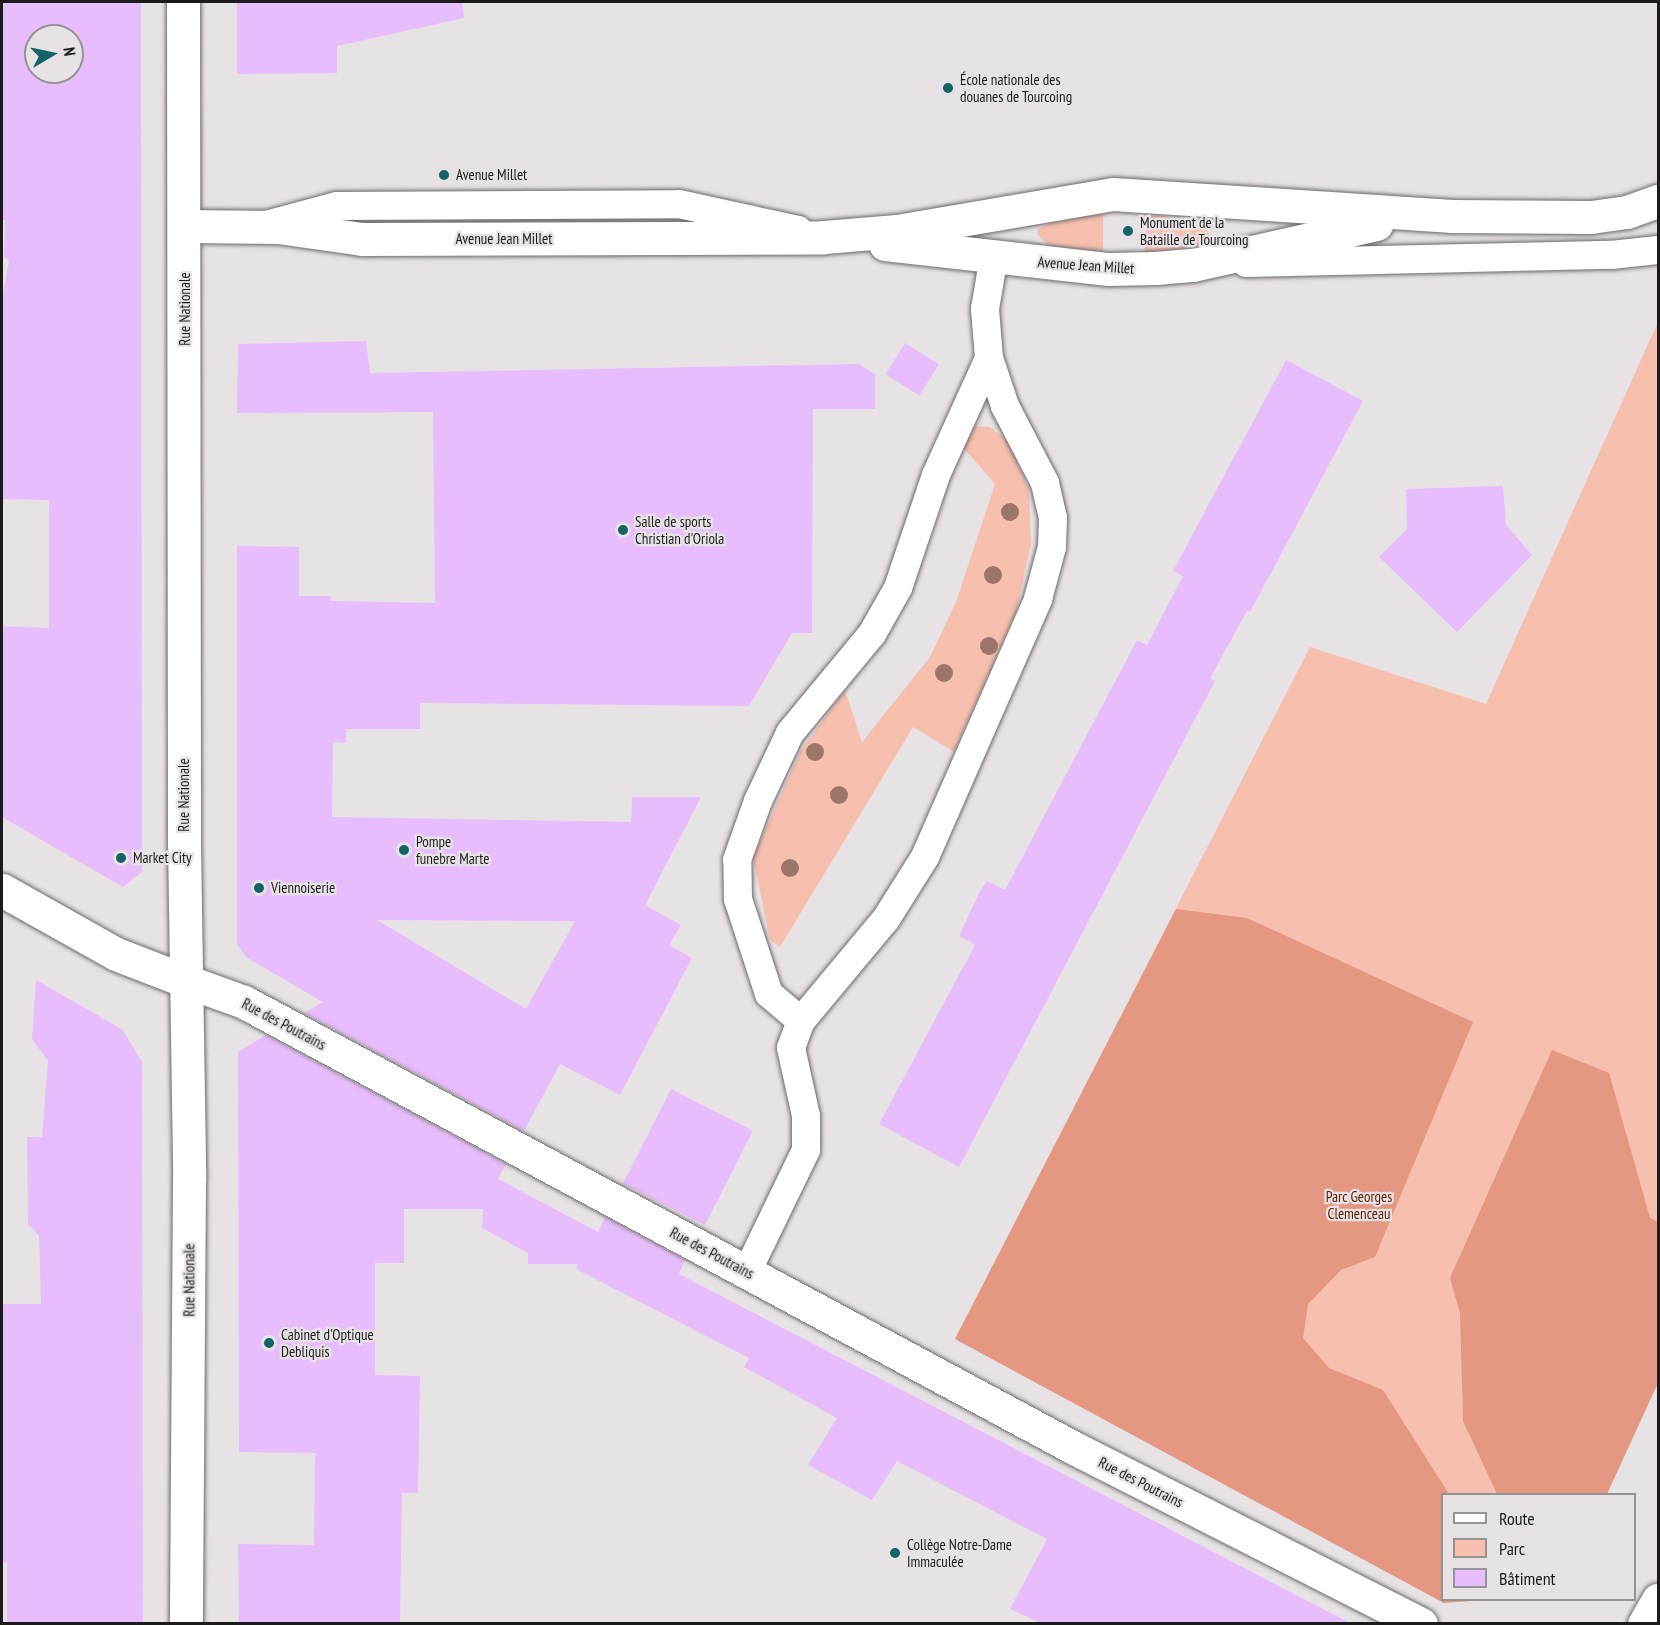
<!DOCTYPE html>
<html>
<head>
<meta charset="utf-8">
<style>
  body { margin:0 }
  #map { position:relative; width:1660px; height:1625px; overflow:hidden; background:#e7e3e5; font-family:"PT Sans Narrow",sans-serif }
  div>[style] { position:absolute }
  .green>* { inset:0; background:#f6bfae }
  .forest>* { inset:0; background:#e49881 }
  .building>* { inset:0; background:#e8bdfd; transform-origin:0 0 }
  .roads { filter:drop-shadow(0 0 2px #6d6a6c) drop-shadow(0 0 2px #6d6a6c) }
  .service>* { height:28px; margin:-14px; padding:0 14px; transform-origin:14px; border-radius:14px; background:#fff }
  .minor>* { height:33px; margin:-16.5px; padding:0 16.5px; transform-origin:16.5px; border-radius:16.5px; background:#fff }
  .tertiary>* { height:33px; margin:-16.5px; padding:0 16.5px; transform-origin:16.5px; border-radius:16.5px; background:#fff }
  .secondary>* { height:33px; margin:-16.5px; padding:0 16.5px; transform-origin:16.5px; border-radius:16.5px; background:#fff }
  .trees>* { width:18px; height:18px; margin:-9px; border-radius:50%; background:#9c7569 }
  .dots>* { width:16px; height:16px; translate:-50% -50%; box-sizing:border-box; border:3px solid #e7e3e5; border-radius:50% }
  span { translate:-50% -50%; white-space:nowrap; text-align:center; line-height:1.15; -webkit-text-stroke:4.5px #e7e3e5; paint-order:stroke }
  .poi-label { font-size:15px; color:#1c1b1c }
  .left { translate:0 -50%; text-align:left }
  .street-label { font-size:15px; color:#1c1b1c }
  .park-label { font-size:15px; color:#5e1b04 }
  .frame { position:absolute; inset:0; border:3px solid #1c1b1c; pointer-events:none }
  .legend { position:absolute; left:1441px; top:1493px; width:195px; height:108px; box-sizing:border-box; background:#e7e3e5; border:2px solid #969395; margin:0; padding:8px 10px; list-style:none; font-size:18px; color:#1c1b1c }
  .legend li { display:flex; align-items:center; gap:12px; height:30px }
  .legend b { width:30px; border:2px solid #969395 }
  .north { position:absolute; left:24px; top:24px; width:60px; height:60px; box-sizing:border-box; background:#e7e3e5; border:2px solid #969395; border-radius:50%; rotate:81deg; font-size:16px; font-weight:700; line-height:24px; text-align:center; color:#1c1b1c }
  .north::after { content:''; display:block; margin:auto; width:21px; height:27px; background:#126269; clip-path:polygon(50% 0,100% 100%,50% 72%,0 100%) }
</style>
</head>
<body>
<div id="map">
  <div class="green">
    <i style="clip-path:polygon(1103px 213px,1103px 255px,1048px 245px,1037px 234px,1038px 229px,1051px 223px)"></i>
    <i style="clip-path:polygon(1146px 214px,1175px 218px,1207px 227px,1210px 241px,1204px 246px,1145px 254px)"></i>
    <i style="clip-path:polygon(1658px 322px,1658px 1383px,1607px 1494px,1442px 1494px,1442px 1600px,1485px 1600px,1444px 1603px,955px 1339px,1310px 647px,1486px 704px)"></i>
    <i style="clip-path:polygon(971px 426px,990px 427px,1010px 443px,1029px 490px,1031px 544px,1016px 612px,954px 752px,913px 727px,780px 947px,770px 940px,753px 857px,800px 752px,845px 690px,862px 742px,930px 657px,956px 602px,995px 484px,961px 445px)"></i>
  </div>
  <div class="forest">
    <i style="clip-path:polygon(1176px 909px,1247px 918px,1473px 1022px,1375px 1257px,1341px 1270px,1308px 1304px,1303px 1338px,1329px 1368px,1383px 1390px,1449px 1494px,1442px 1494px,1442px 1600px,1483px 1600px,1444px 1603px,955px 1339px)"></i>
    <i style="clip-path:polygon(1552px 1050px,1609px 1073px,1650px 1218px,1658px 1222px,1658px 1383px,1607px 1494px,1497px 1494px,1463px 1421px,1460px 1313px,1450px 1278px)"></i>
  </div>
  <div class="building">
    <i style="clip-path:polygon(evenodd,2px 2px,141px 2px,142px 872px,123px 887px,2px 817px,2px 626px,49px 628px,49px 500px,2px 499px,2px 298px,9px 262px,4px 256px,5px 220px,2px 220px,2px 2px,36px 36px,72px 36px,72px 72px,36px 72px,36px 36px)"></i>
    <i style="clip-path:polygon(237px 2px,462px 2px,464px 18px,337px 46px,337px 73px,237px 74px)"></i>
    <i style="clip-path:polygon(evenodd,366px 341px,370px 373px,858px 364px,875px 374px,875px 409px,813px 409px,812px 633px,792px 633px,749px 706px,420px 703px,420px 729px,346px 729px,346px 743px,333px 742px,332px 817px,631px 822px,632px 797px,701px 797px,645px 905px,681px 925px,669px 945px,692px 958px,620px 1095px,560px 1064px,524px 1131px,304px 1013px,323px 1002px,246px 957px,237px 944px,237px 546px,299px 547px,299px 596px,330px 596px,331px 601px,435px 603px,433px 412px,237px 413px,238px 344px,366px 341px,377px 920px,575px 921px,526px 1009px,377px 920px)"></i>
    <i style="left:905px;top:343px;width:40px;height:37px;rotate:32deg"></i>
    <i style="clip-path:polygon(1286px 360px,1363px 401px,1250px 612px,1247px 611px,1210px 678px,1215px 681px,959px 1167px,879px 1124px,975px 945px,959px 936px,980px 891px,987px 881px,1005px 890px,1137px 640px,1147px 645px,1183px 576px,1173px 571px)"></i>
    <i style="clip-path:polygon(1503px 486px,1506px 525px,1532px 555px,1457px 632px,1379px 557px,1407px 529px,1406px 489px)"></i>
    <i style="clip-path:polygon(36px 980px,123px 1030px,142px 1062px,143px 1623px,7px 1623px,7px 1562px,2px 1562px,2px 1304px,41px 1304px,39px 1236px,28px 1224px,27px 1137px,42px 1137px,48px 1061px,32px 1039px)"></i>
    <i style="clip-path:polygon(266px 1035px,506px 1164px,498px 1179px,598px 1232px,605px 1217px,685px 1260px,679px 1274px,1350px 1623px,1041px 1623px,1010px 1609px,1047px 1539px,897px 1461px,872px 1500px,808px 1465px,837px 1418px,744px 1367px,749px 1358px,576px 1269px,578px 1264px,528px 1264px,528px 1253px,482px 1228px,483px 1209px,404px 1209px,404px 1263px,375px 1263px,375px 1375px,420px 1376px,418px 1493px,402px 1493px,400px 1623px,239px 1623px,238px 1544px,314px 1545px,315px 1453px,239px 1452px,238px 1052px)"></i>
    <i style="left:671px;top:1089px;width:92px;height:106px;rotate:27deg"></i>
  </div>
  <div class="roads">
    <div class="service">
      <i style="left:266px;top:225px;width:73px;rotate:-15deg"></i>
      <i style="left:337px;top:206px;width:342px;rotate:-0.3deg"></i>
      <i style="left:679px;top:204px;width:122px;rotate:12.3deg"></i>
      <i style="left:1246px;top:263px;width:365px;rotate:-1.3deg"></i>
      <i style="left:1611px;top:255px;width:47px;rotate:-6.1deg"></i>
      <i style="left:801px;top:1021px;width:42px;rotate:-139.8deg"></i>
      <i style="left:769px;top:994px;width:100px;rotate:-108.1deg"></i>
      <i style="left:738px;top:899px;width:39px;rotate:-91deg"></i>
      <i style="left:737px;top:860px;width:63px;rotate:-70.4deg"></i>
      <i style="left:758px;top:801px;width:75px;rotate:-64.8deg"></i>
      <i style="left:790px;top:733px;width:129px;rotate:-50.4deg"></i>
      <i style="left:872px;top:634px;width:53px;rotate:-60.5deg"></i>
      <i style="left:898px;top:588px;width:119px;rotate:-71.4deg"></i>
      <i style="left:936px;top:475px;width:128px;rotate:-65.6deg"></i>
      <i style="left:747px;top:1272px;width:136px;rotate:-64.2deg"></i>
      <i style="left:806px;top:1150px;width:34px;rotate:-90deg"></i>
      <i style="left:806px;top:1116px;width:70px;rotate:-102.4deg"></i>
      <i style="left:791px;top:1048px;width:29px;rotate:-70deg"></i>
      <i style="left:801px;top:1021px;width:133px;rotate:-50.2deg"></i>
      <i style="left:886px;top:919px;width:73px;rotate:-57.8deg"></i>
      <i style="left:925px;top:857px;width:282px;rotate:-66.3deg"></i>
      <i style="left:1038px;top:599px;width:54px;rotate:-74.9deg"></i>
      <i style="left:1052px;top:547px;width:29px;rotate:-88deg"></i>
      <i style="left:1053px;top:518px;width:36px;rotate:-103deg"></i>
      <i style="left:1045px;top:483px;width:87px;rotate:-117.5deg"></i>
      <i style="left:1005px;top:406px;width:51px;rotate:-108.4deg"></i>
      <i style="left:989px;top:358px;width:49px;rotate:-94.7deg"></i>
      <i style="left:985px;top:309px;width:54px;rotate:-80.4deg"></i>
    </div>
    <div class="minor">
      <i style="left:186px;top:981px;width:62px;rotate:19.9deg"></i>
      <i style="left:244px;top:1002px;width:942px;rotate:28.25deg"></i>
      <i style="left:1074px;top:1448px;width:389px;rotate:26.9deg"></i>
    </div>
    <div class="tertiary">
      <i style="left:2px;top:890px;width:131px;rotate:29.3deg"></i>
      <i style="left:116px;top:954px;width:75px;rotate:21.1deg"></i>
      <i style="left:1644px;top:1624px;width:28px;rotate:-60deg"></i>
    </div>
    <div class="secondary">
      <i style="left:183px;top:2px;width:841px;rotate:89.93deg"></i>
      <i style="left:184px;top:843px;width:336px;rotate:89.1deg"></i>
      <i style="left:189px;top:1179px;width:445px;rotate:90.4deg"></i>
      <i style="left:185px;top:226px;width:93px;rotate:0.6deg"></i>
      <i style="left:278px;top:227px;width:85px;rotate:8.1deg"></i>
      <i style="left:362px;top:239px;width:462px;rotate:-0.2deg"></i>
      <i style="left:824px;top:237px;width:73px;rotate:-4.7deg"></i>
      <i style="left:897px;top:231px;width:219px;rotate:-9.7deg"></i>
      <i style="left:1113px;top:194px;width:340px;rotate:3.7deg"></i>
      <i style="left:1452px;top:216px;width:139px;rotate:0.4deg"></i>
      <i style="left:1591px;top:217px;width:36px;rotate:-8deg"></i>
      <i style="left:1627px;top:212px;width:33px;rotate:-20deg"></i>
      <i style="left:885px;top:244px;width:225px;rotate:6.4deg"></i>
      <i style="left:1109px;top:269px;width:47px;rotate:-1.2deg"></i>
      <i style="left:1156px;top:268px;width:37px;rotate:-5deg"></i>
      <i style="left:1193px;top:265px;width:188px;rotate:-12.6deg"></i>
    </div>
  </div>
  <div class="trees">
    <i style="left:1010px;top:512px"></i>
    <i style="left:993px;top:575px"></i>
    <i style="left:989px;top:646px"></i>
    <i style="left:944px;top:673px"></i>
    <i style="left:815px;top:752px"></i>
    <i style="left:839px;top:795px"></i>
    <i style="left:790px;top:868px"></i>
  </div>
  <div class="dots">
    <i style="left:948px;top:88px;background:#126269"></i>
    <i style="left:444px;top:175px;background:#126269"></i>
    <i style="left:1128px;top:231px;background:#126269"></i>
    <i style="left:623px;top:530px;background:#126269"></i>
    <i style="left:404px;top:850px;background:#126269"></i>
    <i style="left:121px;top:858px;background:#126269"></i>
    <i style="left:259px;top:888px;background:#126269"></i>
    <i style="left:269px;top:1343px;background:#126269"></i>
    <i style="left:895px;top:1553px;background:#126269"></i>
  </div>
  <div class="poi-label">
    <span class="left" style="left:960px;top:88px">École nationale des<br>douanes de Tourcoing</span>
    <span class="left" style="left:456px;top:175px">Avenue Millet</span>
    <span class="left" style="left:1140px;top:231px">Monument de la<br>Bataille de Tourcoing</span>
    <span class="left" style="left:635px;top:530px">Salle de sports<br>Christian d'Oriola</span>
    <span class="left" style="left:416px;top:850px">Pompe<br>funebre Marte</span>
    <span class="left" style="left:133px;top:858px">Market City</span>
    <span class="left" style="left:271px;top:888px">Viennoiserie</span>
    <span class="left" style="left:281px;top:1343px">Cabinet d'Optique<br>Debliquis</span>
    <span class="left" style="left:907px;top:1553px">Collège Notre-Dame<br>Immaculée</span>
  </div>
  <div class="street-label">
    <span style="left:504px;top:239px">Avenue Jean Millet</span>
    <span style="left:1086px;top:265px;rotate:4deg">Avenue Jean Millet</span>
    <span style="left:185px;top:309px;rotate:-90deg">Rue Nationale</span>
    <span style="left:184px;top:795px;rotate:-90deg">Rue Nationale</span>
    <span style="left:284px;top:1024px;rotate:28deg">Rue des Poutrains</span>
    <span style="left:712px;top:1253px;rotate:28deg">Rue des Poutrains</span>
    <span style="left:189px;top:1280px;rotate:-90deg">Rue Nationale</span>
    <span style="left:1141px;top:1482px;rotate:27deg">Rue des Poutrains</span>
  </div>
  <div class="park-label">
    <span style="left:1359px;top:1205px">Parc Georges<br>Clemenceau</span>
  </div>
  <div class="frame"></div>
  <ul class="legend">
  <li><b style="height:8px;background:#fff"></b>Route</li>
  <li><b style="height:16px;background:#f6bfae"></b>Parc</li>
  <li><b style="height:16px;background:#e8bdfd"></b>Bâtiment</li>
  </ul>
  <div class="north">N</div>
</div>
</body>
</html>
